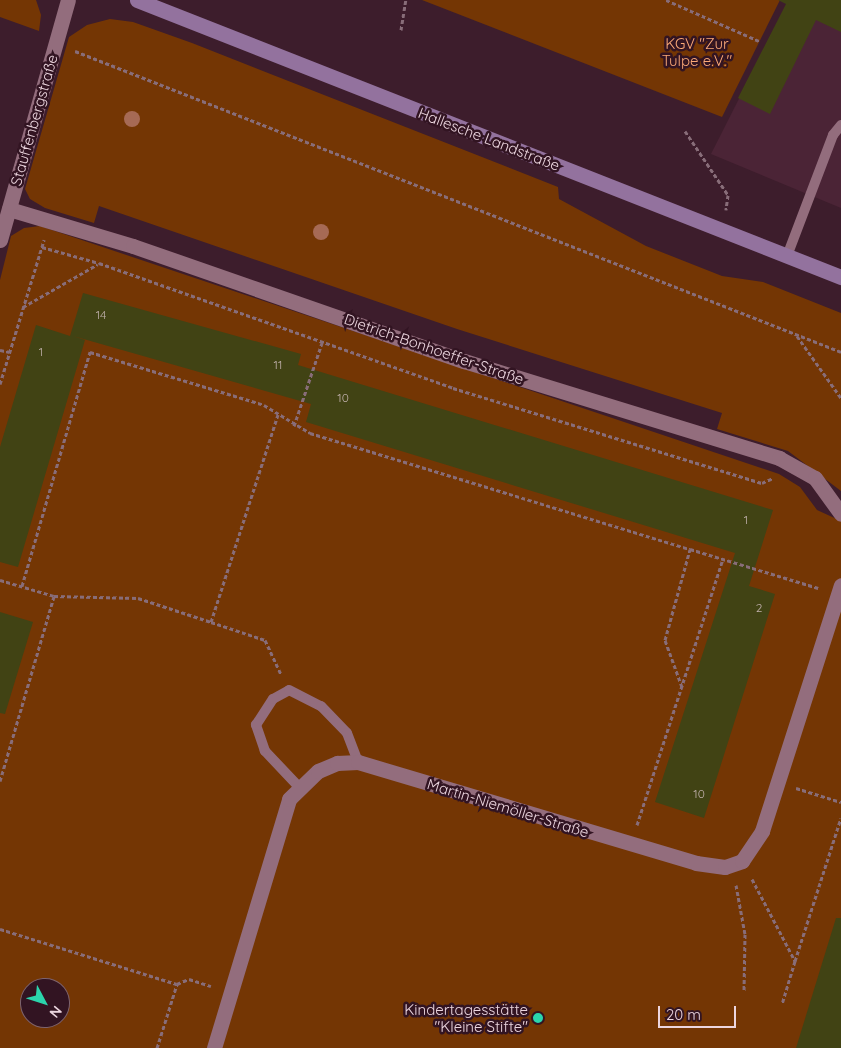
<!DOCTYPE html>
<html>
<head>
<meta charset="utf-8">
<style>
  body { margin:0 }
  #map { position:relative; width:841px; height:1048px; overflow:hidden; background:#3d1d2c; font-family:Quicksand,sans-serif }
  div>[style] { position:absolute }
  .built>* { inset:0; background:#4b2436 }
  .green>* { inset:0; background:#743604 }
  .building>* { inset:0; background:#414314 }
  .path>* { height:3px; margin-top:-1.5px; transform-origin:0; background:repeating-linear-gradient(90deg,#886d79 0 4px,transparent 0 6.5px) }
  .service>* { height:10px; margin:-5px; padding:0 5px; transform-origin:5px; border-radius:5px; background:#936d7d }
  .minor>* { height:15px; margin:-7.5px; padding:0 7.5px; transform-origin:7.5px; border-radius:7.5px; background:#936d7d }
  .secondary>* { height:15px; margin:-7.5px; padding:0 7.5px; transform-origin:7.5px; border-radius:7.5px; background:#93729e }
  .trees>* { width:16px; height:16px; margin:-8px; border-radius:50%; background:#a66a55 }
  .dots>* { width:14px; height:14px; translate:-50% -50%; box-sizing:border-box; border:2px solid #321422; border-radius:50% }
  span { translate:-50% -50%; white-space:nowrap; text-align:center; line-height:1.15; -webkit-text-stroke:5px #321422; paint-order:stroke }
  .number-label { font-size:12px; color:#c1b1ac }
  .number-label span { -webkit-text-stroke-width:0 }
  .park-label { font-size:15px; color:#fca977 }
  .street-label { font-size:15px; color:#ecd6df }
  .poi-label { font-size:15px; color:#ecd6df }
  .right { translate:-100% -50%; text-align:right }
  .north { position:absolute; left:20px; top:978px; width:50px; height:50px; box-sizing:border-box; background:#321422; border:1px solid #7c626e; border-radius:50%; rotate:130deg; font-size:14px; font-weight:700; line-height:20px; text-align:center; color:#ecd6df }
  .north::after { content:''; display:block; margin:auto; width:18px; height:22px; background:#2bd5ac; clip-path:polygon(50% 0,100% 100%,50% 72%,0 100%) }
  .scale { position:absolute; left:658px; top:1006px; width:78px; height:22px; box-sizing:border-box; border:2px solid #ecd6df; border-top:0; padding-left:6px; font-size:15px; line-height:18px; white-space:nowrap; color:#ecd6df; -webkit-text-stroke:4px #321422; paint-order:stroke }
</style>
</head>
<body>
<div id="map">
  <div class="built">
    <i style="clip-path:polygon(789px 0,841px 0,841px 208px,711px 154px)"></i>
  </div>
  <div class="green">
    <i style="clip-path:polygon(0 0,36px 0,41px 15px,39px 31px,0 17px)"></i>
    <i style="clip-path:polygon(422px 0,780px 0,722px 117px)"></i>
    <i style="clip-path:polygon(110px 19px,133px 22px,192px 43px,558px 187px,559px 199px,646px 246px,722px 276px,763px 282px,841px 313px,841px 491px,788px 451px,717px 429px,722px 413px,457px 329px,99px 206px,94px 223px,45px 208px,30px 199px,25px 189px,69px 37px,87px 25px)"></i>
    <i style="clip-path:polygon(evenodd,40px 226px,779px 474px,800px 487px,817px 510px,841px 521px,841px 1048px,0 1048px,0 280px,11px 236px,24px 228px,40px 226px,30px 988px,60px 988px,60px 1018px,30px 1018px,30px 988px)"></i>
  </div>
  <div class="building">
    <i style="clip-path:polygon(778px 0,841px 0,841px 32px,816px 20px,770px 114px,738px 98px,786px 4px)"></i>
    <i style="clip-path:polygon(83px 293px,301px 354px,298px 365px,773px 510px,749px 586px,775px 594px,704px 818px,655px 802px,735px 553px,306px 422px,311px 404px,73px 336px,85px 340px,18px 567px,0 562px,0 447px,36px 325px,70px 336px)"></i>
    <i style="clip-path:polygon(0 612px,33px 622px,5px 714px,0 713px)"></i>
    <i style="clip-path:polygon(836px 918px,841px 918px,841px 1048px,796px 1048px)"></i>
  </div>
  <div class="path">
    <i style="left:666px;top:0;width:102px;rotate:23.8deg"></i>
    <i style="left:401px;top:30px;width:30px;rotate:-81deg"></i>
    <i style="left:75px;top:51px;width:823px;rotate:21.45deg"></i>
    <i style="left:685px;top:131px;width:77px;rotate:56.1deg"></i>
    <i style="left:728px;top:195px;width:15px;rotate:98deg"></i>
    <i style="left:42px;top:247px;width:59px;rotate:15.7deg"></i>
    <i style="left:99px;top:263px;width:375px;rotate:19.4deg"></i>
    <i style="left:453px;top:388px;width:323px;rotate:17.1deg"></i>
    <i style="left:762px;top:483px;width:12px;rotate:-24deg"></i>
    <i style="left:23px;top:307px;width:86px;rotate:-29.8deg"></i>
    <i style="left:797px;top:336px;width:76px;rotate:54.6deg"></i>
    <i style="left:0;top:350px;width:10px;rotate:11deg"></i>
    <i style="left:0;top:384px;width:151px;rotate:-73deg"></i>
    <i style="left:294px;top:426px;width:91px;rotate:-71.4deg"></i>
    <i style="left:0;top:580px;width:56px;rotate:16.5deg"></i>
    <i style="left:54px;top:596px;width:84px;rotate:1.4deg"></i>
    <i style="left:138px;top:598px;width:77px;rotate:18.2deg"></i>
    <i style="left:211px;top:622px;width:218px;rotate:-72.1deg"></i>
    <i style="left:22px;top:586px;width:244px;rotate:-73.8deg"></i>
    <i style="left:90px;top:352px;width:182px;rotate:16.9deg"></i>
    <i style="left:264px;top:405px;width:54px;rotate:31.3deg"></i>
    <i style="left:310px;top:433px;width:397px;rotate:17deg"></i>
    <i style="left:211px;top:622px;width:57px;rotate:18.4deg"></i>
    <i style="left:265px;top:640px;width:38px;rotate:65deg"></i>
    <i style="left:682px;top:687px;width:50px;rotate:-109.9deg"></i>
    <i style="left:665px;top:640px;width:94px;rotate:-74.6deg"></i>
    <i style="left:690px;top:549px;width:134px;rotate:16.9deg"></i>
    <i style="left:0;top:781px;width:193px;rotate:-73.7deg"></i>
    <i style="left:796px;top:788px;width:47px;rotate:17.3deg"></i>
    <i style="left:637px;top:825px;width:280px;rotate:-72.1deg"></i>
    <i style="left:752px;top:879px;width:93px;rotate:62.3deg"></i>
    <i style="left:795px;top:961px;width:45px;rotate:106.8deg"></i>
    <i style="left:736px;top:885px;width:50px;rotate:79.6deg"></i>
    <i style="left:745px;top:934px;width:58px;rotate:91deg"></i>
    <i style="left:0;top:929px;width:185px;rotate:17.3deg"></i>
    <i style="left:177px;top:984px;width:13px;rotate:-23deg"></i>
    <i style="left:189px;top:979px;width:23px;rotate:18deg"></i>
    <i style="left:795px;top:961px;width:150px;rotate:-72.2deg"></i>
    <i style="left:157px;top:1048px;width:67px;rotate:-72.6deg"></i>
  </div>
  <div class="service">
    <i style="left:787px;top:256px;width:129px;rotate:-69.2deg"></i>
    <i style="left:833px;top:135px;width:13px;rotate:-51deg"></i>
    <i style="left:299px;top:787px;width:50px;rotate:-133.4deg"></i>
    <i style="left:265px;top:751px;width:28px;rotate:-109deg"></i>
    <i style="left:256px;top:725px;width:31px;rotate:-57deg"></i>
    <i style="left:273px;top:699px;width:18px;rotate:-29deg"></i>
    <i style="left:289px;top:690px;width:36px;rotate:27deg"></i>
    <i style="left:321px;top:706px;width:37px;rotate:46deg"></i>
    <i style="left:347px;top:733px;width:31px;rotate:69deg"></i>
  </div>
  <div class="minor">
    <i style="left:9px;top:209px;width:129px;rotate:16.6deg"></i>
    <i style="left:133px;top:246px;width:350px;rotate:19.2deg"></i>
    <i style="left:464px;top:361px;width:330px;rotate:17.1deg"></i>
    <i style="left:779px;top:458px;width:41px;rotate:29.1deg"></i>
    <i style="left:815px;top:478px;width:44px;rotate:54.2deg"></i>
    <i style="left:0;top:240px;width:249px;rotate:-74.2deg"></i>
    <i style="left:214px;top:1048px;width:260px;rotate:-73.2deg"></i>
    <i style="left:289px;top:799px;width:40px;rotate:-44deg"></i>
    <i style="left:318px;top:771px;width:21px;rotate:-23deg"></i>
    <i style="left:337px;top:763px;width:21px;rotate:-3deg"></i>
    <i style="left:358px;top:762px;width:353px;rotate:16.6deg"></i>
    <i style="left:696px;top:863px;width:29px;rotate:8deg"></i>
    <i style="left:725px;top:867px;width:18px;rotate:-19deg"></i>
    <i style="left:742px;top:861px;width:36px;rotate:-56deg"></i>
    <i style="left:762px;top:831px;width:258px;rotate:-72.2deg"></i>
  </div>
  <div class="secondary">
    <i style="left:137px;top:0;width:757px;rotate:21.48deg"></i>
  </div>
  <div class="trees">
    <i style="left:132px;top:119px"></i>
    <i style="left:321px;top:232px"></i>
  </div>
  <div class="dots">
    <i style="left:538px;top:1018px;background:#2bd5ac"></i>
  </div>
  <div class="number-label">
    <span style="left:101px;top:315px">14</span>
    <span style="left:41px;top:352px">1</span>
    <span style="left:278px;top:365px">11</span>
    <span style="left:343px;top:398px">10</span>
    <span style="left:746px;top:520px">1</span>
    <span style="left:759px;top:608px">2</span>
    <span style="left:699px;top:794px">10</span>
  </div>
  <div class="park-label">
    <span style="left:697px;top:52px">KGV "Zur<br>Tulpe e.V."</span>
  </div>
  <div class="street-label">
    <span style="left:34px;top:120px;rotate:-74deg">Stauffenbergstraße</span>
    <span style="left:489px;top:139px;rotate:21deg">Hallesche Landstraße</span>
    <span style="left:434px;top:349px;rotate:19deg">Dietrich-Bonhoeffer-Straße</span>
    <span style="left:508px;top:808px;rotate:17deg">Martin-Niemöller-Straße</span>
  </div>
  <div class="poi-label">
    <span class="right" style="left:528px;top:1018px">Kindertagesstätte<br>"Kleine Stifte"</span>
  </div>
  <div class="north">N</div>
  <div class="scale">20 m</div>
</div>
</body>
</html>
